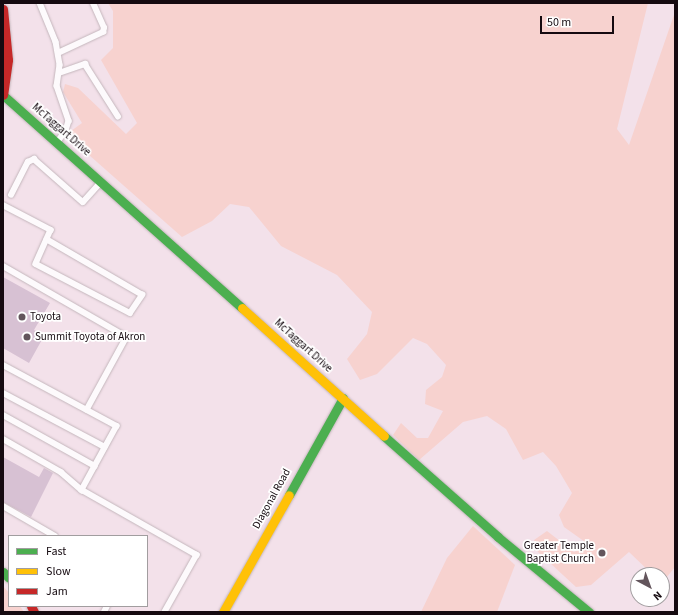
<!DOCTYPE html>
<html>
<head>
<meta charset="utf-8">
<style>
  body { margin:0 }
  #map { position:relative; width:678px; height:615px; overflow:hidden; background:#f3e1ea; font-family:"Source Sans 3",sans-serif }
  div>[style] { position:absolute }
  .green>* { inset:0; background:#f7d2cf }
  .building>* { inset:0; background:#d7c1d3 }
  .roads { filter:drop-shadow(0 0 1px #c4b6bc) drop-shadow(0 0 1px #c4b6bc) }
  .lane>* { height:5.5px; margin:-2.75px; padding:0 2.75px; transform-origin:2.75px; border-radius:2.75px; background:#fdfafc }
  .fast>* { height:9px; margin:-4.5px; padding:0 4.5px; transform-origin:4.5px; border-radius:4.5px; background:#4caf50 }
  .slow>* { height:9px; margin:-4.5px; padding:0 4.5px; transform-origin:4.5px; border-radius:4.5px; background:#ffc107 }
  .jam>* { height:9px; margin:-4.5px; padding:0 4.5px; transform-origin:4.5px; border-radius:4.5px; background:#c62828 }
  .dots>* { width:11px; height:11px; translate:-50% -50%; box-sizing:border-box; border:2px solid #fff; border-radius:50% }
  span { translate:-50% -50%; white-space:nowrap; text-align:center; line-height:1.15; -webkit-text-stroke:3.5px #fff; paint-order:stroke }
  .street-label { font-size:11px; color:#150a10 }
  .poi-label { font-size:11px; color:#150a10 }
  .left { translate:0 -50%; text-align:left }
  .right { translate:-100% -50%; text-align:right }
  .frame { position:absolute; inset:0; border:4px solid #150a10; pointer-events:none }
  .legend { position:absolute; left:8px; top:535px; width:140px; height:72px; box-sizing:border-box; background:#fff; border:1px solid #a19d9f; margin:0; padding:5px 7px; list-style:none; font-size:12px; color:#150a10 }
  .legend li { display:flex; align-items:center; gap:8px; height:20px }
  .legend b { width:20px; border:1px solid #a19d9f }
  .north { position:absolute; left:630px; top:567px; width:40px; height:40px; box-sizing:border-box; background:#fff; border:1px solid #a19d9f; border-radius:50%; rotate:139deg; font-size:11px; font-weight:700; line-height:16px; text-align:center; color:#150a10 }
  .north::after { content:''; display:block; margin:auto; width:14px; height:18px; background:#63555c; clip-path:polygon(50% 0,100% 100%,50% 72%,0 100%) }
  .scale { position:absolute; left:540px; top:16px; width:74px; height:18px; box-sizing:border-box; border:2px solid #150a10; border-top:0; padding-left:5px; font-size:12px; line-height:14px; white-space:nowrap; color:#150a10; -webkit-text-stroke:3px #fff; paint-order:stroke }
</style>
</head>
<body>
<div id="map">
  <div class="green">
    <i style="clip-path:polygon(108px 3px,648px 3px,617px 129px,629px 145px,675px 12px,675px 567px,662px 583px,662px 575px,653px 575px,629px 552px,591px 585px,576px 587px,538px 552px,534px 540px,547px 531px,574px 552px,588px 544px,564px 527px,559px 515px,572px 493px,556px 466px,543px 452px,523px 460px,506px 429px,487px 416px,463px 422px,419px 460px,393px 435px,401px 423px,417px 438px,428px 438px,443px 411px,425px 404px,426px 390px,442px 377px,446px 365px,427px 344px,413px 338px,377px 374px,360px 380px,347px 359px,367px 334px,372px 312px,337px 275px,281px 246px,249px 207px,230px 204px,212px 221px,182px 237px,72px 140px,71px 131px,82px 123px,63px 92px,65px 84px,78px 88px,126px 134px,137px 123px,101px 60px,113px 48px,113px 11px)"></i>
    <i style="clip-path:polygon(473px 526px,515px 565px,497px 612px,421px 612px,447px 558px)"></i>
    <i style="clip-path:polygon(3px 586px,9px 593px,9px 606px,20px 606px,24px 612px,3px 612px)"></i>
  </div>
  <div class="building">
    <i style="clip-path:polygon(3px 277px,50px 303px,34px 330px,44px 336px,29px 363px,3px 348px)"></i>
    <i style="clip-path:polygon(3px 457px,39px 477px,44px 468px,53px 473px,31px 517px,3px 502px)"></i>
  </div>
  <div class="roads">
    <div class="lane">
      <i style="left:40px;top:3px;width:42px;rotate:67.7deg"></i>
      <i style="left:56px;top:42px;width:23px;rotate:80deg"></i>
      <i style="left:60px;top:65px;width:21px;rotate:98deg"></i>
      <i style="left:57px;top:86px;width:37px;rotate:71deg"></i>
      <i style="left:69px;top:121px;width:10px;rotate:107deg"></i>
      <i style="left:66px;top:131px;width:14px;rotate:126deg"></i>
      <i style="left:58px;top:53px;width:50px;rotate:-25deg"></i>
      <i style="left:103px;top:32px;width:4px;rotate:-76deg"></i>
      <i style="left:104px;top:28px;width:27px;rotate:-114deg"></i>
      <i style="left:59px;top:73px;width:28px;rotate:-19deg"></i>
      <i style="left:85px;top:64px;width:62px;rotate:57.6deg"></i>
      <i style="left:11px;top:195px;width:37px;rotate:-63deg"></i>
      <i style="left:28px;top:162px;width:7px;rotate:-27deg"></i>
      <i style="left:34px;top:159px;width:65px;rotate:41.3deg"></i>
      <i style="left:83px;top:202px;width:25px;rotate:-48deg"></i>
      <i style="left:3px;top:205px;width:54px;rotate:27.5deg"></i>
      <i style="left:51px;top:230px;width:37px;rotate:114deg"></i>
      <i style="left:36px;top:264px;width:106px;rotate:27.5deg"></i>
      <i style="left:130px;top:313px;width:22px;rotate:-56deg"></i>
      <i style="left:142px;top:295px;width:110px;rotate:-149.9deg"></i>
      <i style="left:3px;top:266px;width:143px;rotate:29.8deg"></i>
      <i style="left:127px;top:337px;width:83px;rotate:118.7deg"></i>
      <i style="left:3px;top:365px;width:129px;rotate:28.2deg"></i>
      <i style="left:117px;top:426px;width:73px;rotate:118.7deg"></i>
      <i style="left:3px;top:393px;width:115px;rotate:27.9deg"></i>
      <i style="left:3px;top:415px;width:105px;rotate:29deg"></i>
      <i style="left:3px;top:439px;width:67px;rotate:29.6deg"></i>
      <i style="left:61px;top:472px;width:28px;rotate:41deg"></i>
      <i style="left:82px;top:490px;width:132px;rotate:29.5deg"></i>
      <i style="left:197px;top:555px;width:65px;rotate:119.3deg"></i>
      <i style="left:3px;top:506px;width:60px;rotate:30deg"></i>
      <i style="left:104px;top:612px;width:7px;rotate:-63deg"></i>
    </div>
    <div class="fast">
      <i style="left:3px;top:95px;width:320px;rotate:41.7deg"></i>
      <i style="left:384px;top:436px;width:152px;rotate:41.5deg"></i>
      <i style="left:498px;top:537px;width:118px;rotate:39.5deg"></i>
      <i style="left:289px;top:495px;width:111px;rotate:-60.9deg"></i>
      <i style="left:3px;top:572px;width:8px;rotate:45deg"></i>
    </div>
    <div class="slow">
      <i style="left:242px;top:308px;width:191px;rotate:42deg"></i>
      <i style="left:223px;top:612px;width:134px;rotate:-60.6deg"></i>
    </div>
    <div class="jam">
      <i style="left:3px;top:9px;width:51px;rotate:84.4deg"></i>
      <i style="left:8px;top:60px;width:35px;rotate:98deg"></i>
      <i style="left:31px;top:606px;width:7px;rotate:63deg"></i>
    </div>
  </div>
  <div class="dots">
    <i style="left:22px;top:317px;background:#63555c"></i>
    <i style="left:27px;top:337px;background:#63555c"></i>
    <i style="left:602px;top:553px;background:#63555c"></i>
  </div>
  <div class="street-label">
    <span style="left:61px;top:130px;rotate:41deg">McTaggart Drive</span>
    <span style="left:303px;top:346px;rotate:42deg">McTaggart Drive</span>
    <span style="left:272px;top:499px;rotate:-61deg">Diagonal Road</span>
  </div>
  <div class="poi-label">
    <span class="left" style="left:30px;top:317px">Toyota</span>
    <span class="left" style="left:35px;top:337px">Summit Toyota of Akron</span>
    <span class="right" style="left:594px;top:553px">Greater Temple<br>Baptist Church</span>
  </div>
  <div class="frame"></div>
  <ul class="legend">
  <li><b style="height:5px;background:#4caf50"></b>Fast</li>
  <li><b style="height:5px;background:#ffc107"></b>Slow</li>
  <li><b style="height:5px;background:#c62828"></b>Jam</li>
  </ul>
  <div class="north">N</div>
  <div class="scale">50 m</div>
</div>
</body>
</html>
